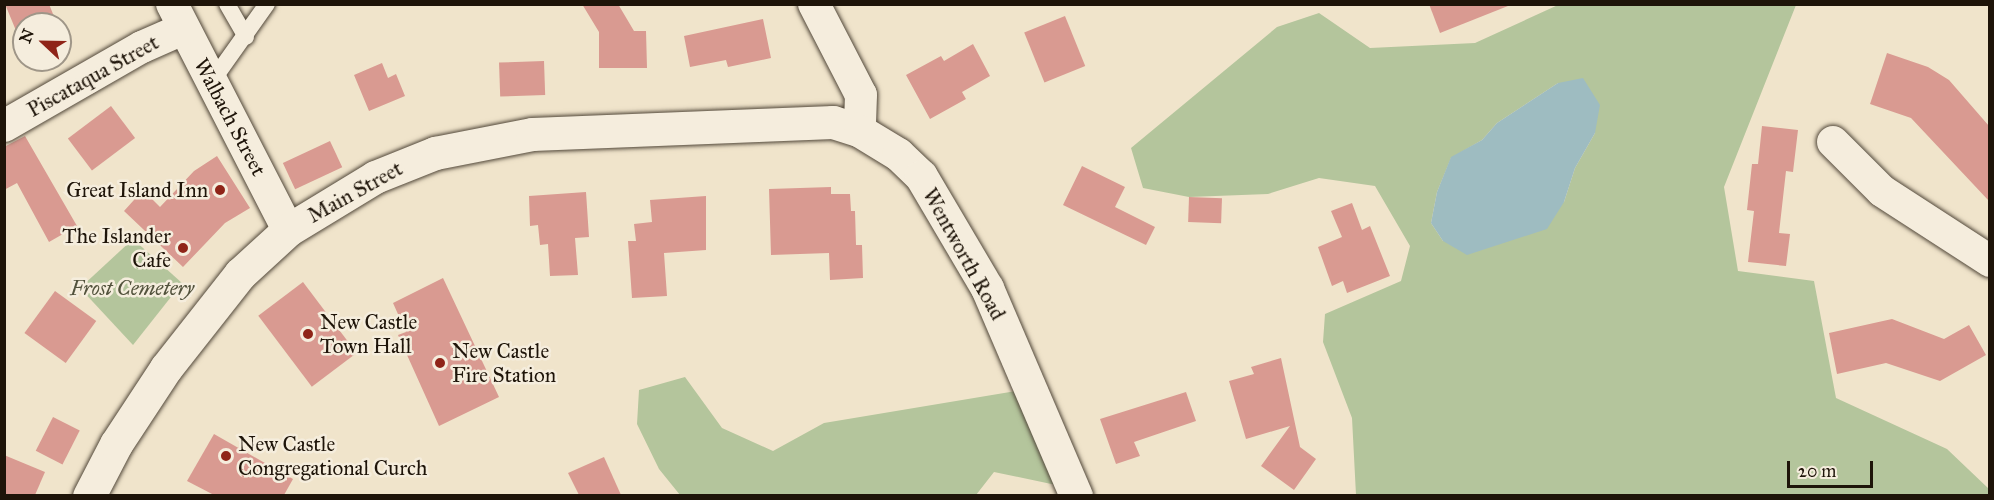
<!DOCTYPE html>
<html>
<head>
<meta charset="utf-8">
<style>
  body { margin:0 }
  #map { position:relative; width:1994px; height:500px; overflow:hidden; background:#f0e4cb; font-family:"IM FELL Great Primer",serif }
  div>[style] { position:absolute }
  .green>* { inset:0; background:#b4c59c }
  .water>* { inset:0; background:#9ebcc1 }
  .building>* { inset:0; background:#d99a91; transform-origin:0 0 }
  .roads { filter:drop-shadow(0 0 2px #52483a) drop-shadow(0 0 2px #52483a) }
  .lane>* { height:16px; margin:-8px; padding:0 8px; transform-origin:8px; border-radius:8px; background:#f5eddd }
  .street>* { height:32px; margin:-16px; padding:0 16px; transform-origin:16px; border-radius:16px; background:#f5eddd }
  .secondary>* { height:33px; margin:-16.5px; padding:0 16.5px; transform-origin:16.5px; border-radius:16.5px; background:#f5eddd }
  .dots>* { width:16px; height:16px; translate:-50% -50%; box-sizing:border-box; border:3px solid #f5eddd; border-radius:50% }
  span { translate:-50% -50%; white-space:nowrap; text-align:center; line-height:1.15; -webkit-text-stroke:5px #f5eddd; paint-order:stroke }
  .street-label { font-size:21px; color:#1e1409 }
  .poi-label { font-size:21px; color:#1e1409 }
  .right { translate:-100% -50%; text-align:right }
  .left { translate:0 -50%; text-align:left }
  .park-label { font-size:21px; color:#52523c; font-style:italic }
  .frame { position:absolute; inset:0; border:6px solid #1e1409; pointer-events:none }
  .north { position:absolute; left:12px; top:12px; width:60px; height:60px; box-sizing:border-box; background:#f5eddd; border:2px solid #9f9688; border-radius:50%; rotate:292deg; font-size:16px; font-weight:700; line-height:24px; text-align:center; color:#1e1409 }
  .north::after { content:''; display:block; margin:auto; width:21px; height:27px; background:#8f2418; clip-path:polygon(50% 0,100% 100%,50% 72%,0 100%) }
  .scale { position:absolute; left:1787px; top:461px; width:86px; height:27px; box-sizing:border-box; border:3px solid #1e1409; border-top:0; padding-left:8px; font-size:18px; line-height:21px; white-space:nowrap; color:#1e1409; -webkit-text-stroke:4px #f5eddd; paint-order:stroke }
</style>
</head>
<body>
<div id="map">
  <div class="green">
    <i style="clip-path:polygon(evenodd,1558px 5px,1796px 5px,1724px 187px,1738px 271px,1814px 281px,1836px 398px,1947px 449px,1989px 489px,1989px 495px,1356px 495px,1352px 418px,1323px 342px,1325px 314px,1401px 281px,1410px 246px,1375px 186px,1319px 178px,1268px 194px,1189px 197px,1143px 188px,1131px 148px,1277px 27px,1319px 13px,1370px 48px,1475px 43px,1558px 5px,1558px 83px,1595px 133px,1575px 168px,1564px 202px,1443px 241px,1431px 223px,1437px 192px,1451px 158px,1482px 140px,1497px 123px,1558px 83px)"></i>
    <i style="clip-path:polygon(133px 239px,182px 283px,133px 345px,80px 288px)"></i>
    <i style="clip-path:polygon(685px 377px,722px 428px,773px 451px,824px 423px,1016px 391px,1056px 485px,994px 472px,976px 495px,680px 495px,659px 469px,637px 424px,639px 390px)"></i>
  </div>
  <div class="water">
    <i style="clip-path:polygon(1583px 78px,1600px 105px,1595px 133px,1575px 168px,1564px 202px,1547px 229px,1467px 255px,1443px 241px,1431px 223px,1437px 192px,1451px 157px,1482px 140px,1497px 123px,1558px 83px)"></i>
  </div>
  <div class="building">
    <i style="clip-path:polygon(5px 4px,49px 4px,57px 24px,24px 24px,24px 50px)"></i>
    <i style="clip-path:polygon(582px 4px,618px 4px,634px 31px,646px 31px,647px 68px,599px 68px,599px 32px)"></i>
    <i style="clip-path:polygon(1429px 4px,1507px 4px,1508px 6px,1440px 33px)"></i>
    <i style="left:1065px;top:16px;width:54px;height:44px;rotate:68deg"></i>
    <i style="clip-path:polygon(763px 19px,771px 58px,728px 67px,726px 60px,690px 67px,684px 36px)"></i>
    <i style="clip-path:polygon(973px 44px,990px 76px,962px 92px,966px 99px,930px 119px,906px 75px,941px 56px,944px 61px)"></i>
    <i style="clip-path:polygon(1887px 53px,1928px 67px,1949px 80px,1989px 126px,1989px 201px,1911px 118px,1870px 104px)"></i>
    <i style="left:544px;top:61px;width:34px;height:45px;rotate:88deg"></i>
    <i style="clip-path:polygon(382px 63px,388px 78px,396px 74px,405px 96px,369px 111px,354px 75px)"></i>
    <i style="left:111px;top:106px;width:40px;height:54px;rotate:53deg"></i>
    <i style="clip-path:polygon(1762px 126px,1798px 130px,1793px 172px,1786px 171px,1779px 233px,1790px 234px,1786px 266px,1748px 262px,1754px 211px,1747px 210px,1752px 164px,1758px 164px)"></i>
    <i style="clip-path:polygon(25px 136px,77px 226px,49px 242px,17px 183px,4px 190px,4px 147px)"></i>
    <i style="left:330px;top:141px;width:29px;height:52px;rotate:65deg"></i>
    <i style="clip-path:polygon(217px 156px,250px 208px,225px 223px,183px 267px,124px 211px,143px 190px,160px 207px,194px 171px)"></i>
    <i style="clip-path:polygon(1082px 166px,1125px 187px,1115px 207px,1155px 227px,1146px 245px,1063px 205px)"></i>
    <i style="clip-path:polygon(831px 187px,831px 194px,850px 194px,851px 211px,855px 211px,856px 245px,862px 245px,863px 278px,830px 280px,829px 253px,771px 255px,769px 189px)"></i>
    <i style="clip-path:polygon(586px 192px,589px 237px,575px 238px,578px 275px,550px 276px,548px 244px,540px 245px,538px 225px,530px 226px,529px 196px)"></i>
    <i style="clip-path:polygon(706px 196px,706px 250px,664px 253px,667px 296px,632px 298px,628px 241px,636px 241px,634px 224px,652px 222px,650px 200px)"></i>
    <i style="left:1189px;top:197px;width:33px;height:25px;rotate:2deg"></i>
    <i style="clip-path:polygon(1352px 203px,1362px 230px,1370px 226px,1390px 276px,1347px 293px,1343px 281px,1332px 286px,1318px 247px,1342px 237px,1331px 211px)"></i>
    <i style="clip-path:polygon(443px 278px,499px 397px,439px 426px,398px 335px,406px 332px,393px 303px)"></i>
    <i style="left:303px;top:282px;width:89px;height:56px;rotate:53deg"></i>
    <i style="left:55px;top:291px;width:51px;height:52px;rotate:36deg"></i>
    <i style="clip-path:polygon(1892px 319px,1944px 339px,1969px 325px,1986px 355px,1940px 381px,1886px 363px,1837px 374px,1829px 333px)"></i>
    <i style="clip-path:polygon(1281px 358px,1300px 447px,1316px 459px,1294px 490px,1261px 466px,1290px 426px,1246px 439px,1229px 381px,1254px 374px,1251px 367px)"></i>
    <i style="clip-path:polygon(1186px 392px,1196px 421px,1134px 442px,1140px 456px,1116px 464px,1100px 419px)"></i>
    <i style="left:53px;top:417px;width:30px;height:38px;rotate:27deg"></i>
    <i style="clip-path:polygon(214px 434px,293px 479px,284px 495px,214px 495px,187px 481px)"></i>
    <i style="clip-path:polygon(4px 455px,45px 472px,35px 495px,4px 495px)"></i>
    <i style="clip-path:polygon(604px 457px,621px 495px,579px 495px,568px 473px)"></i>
  </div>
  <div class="roads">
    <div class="lane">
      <i style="left:227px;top:4px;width:38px;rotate:60deg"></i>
      <i style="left:213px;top:80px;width:93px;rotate:-54.6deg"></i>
    </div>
    <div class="street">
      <i style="left:172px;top:4px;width:254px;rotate:62.8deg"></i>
      <i style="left:814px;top:4px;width:102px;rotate:62.7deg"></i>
      <i style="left:861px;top:95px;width:36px;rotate:92deg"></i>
      <i style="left:4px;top:126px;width:159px;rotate:-29.8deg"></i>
      <i style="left:142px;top:47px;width:45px;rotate:-23.7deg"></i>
      <i style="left:1833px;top:142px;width:69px;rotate:45deg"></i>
      <i style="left:1882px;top:191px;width:129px;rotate:32.9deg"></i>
    </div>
    <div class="secondary">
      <i style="left:89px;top:496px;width:59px;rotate:-62.6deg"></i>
      <i style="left:116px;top:444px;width:91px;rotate:-56.7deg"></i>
      <i style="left:166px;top:368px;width:120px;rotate:-51.8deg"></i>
      <i style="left:240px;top:274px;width:65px;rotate:-42.5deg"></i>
      <i style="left:288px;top:230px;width:102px;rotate:-31.3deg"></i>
      <i style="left:375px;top:177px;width:65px;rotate:-21.8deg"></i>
      <i style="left:435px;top:153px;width:99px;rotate:-11.1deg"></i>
      <i style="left:532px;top:134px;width:301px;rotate:-2.3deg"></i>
      <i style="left:833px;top:122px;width:28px;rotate:18deg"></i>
      <i style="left:860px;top:131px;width:44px;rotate:31.2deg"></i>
      <i style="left:898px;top:154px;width:32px;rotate:44deg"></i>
      <i style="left:921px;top:176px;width:130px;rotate:59.5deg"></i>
      <i style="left:987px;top:288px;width:226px;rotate:66.8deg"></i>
    </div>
  </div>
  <div class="dots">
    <i style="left:220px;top:190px;background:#8f2418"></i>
    <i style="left:183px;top:248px;background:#8f2418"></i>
    <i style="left:308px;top:334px;background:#8f2418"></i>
    <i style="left:440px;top:363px;background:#8f2418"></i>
    <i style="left:226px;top:456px;background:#8f2418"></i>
  </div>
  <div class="street-label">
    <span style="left:93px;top:76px;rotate:-29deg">Piscataqua Street</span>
    <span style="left:230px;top:117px;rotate:62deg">Walbach Street</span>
    <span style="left:355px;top:192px;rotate:-29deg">Main Street</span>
    <span style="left:964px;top:254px;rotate:61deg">Wentworth Road</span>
  </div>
  <div class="poi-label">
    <span class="right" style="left:208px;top:190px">Great Island Inn</span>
    <span class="right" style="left:171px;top:248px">The Islander<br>Cafe</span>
    <span class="left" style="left:320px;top:334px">New Castle<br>Town Hall</span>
    <span class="left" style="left:452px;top:363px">New Castle<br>Fire Station</span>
    <span class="left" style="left:238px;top:456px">New Castle<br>Congregational Curch</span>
  </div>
  <div class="park-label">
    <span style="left:132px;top:288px">Frost Cemetery</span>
  </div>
  <div class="frame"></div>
  <div class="north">N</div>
  <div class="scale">20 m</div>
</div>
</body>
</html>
